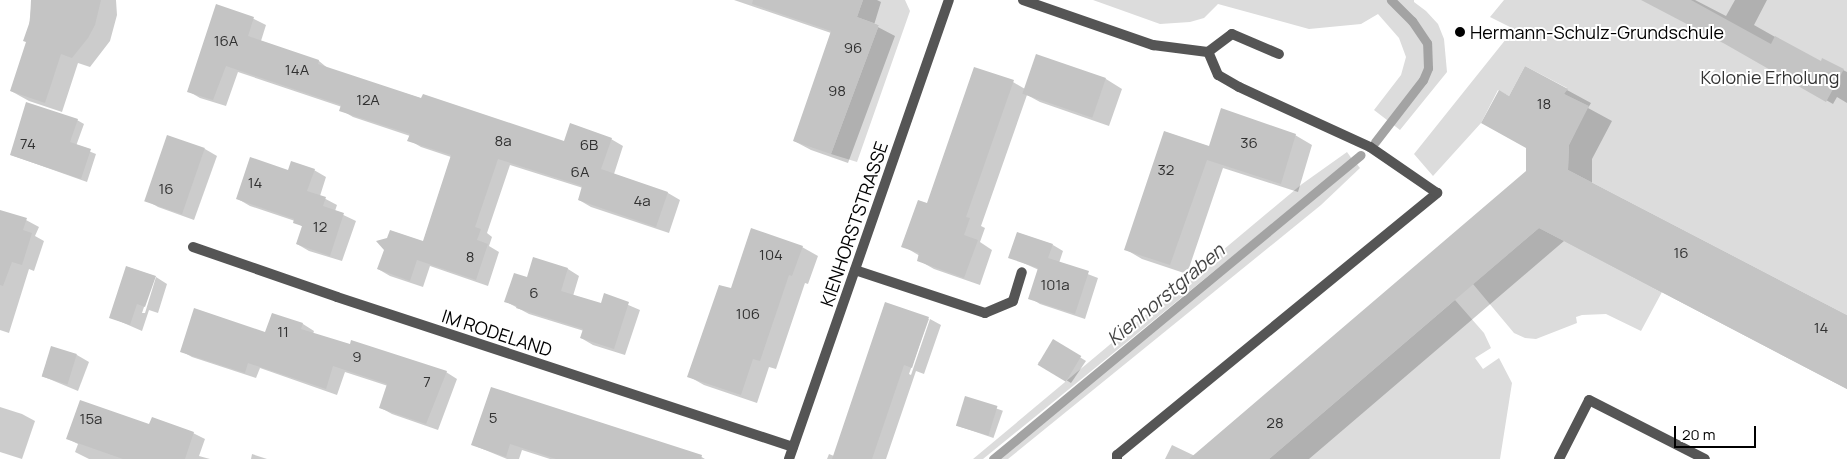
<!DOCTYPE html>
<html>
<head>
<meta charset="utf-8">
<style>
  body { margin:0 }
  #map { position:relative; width:1847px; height:459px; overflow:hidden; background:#fff; font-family:Manrope,sans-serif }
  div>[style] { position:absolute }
  .green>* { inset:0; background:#dcdcdc }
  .shadow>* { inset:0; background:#0003; transform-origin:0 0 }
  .stream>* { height:9px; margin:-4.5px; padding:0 4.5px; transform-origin:4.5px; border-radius:4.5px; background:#a3a3a3 }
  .building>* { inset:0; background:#c4c4c4; transform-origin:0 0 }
  .lane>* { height:10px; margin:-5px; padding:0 5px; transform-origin:5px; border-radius:5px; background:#555 }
  .street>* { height:10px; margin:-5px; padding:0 5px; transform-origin:5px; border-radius:5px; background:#555 }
  .dots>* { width:14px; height:14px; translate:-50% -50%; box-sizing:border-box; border:2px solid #fff; border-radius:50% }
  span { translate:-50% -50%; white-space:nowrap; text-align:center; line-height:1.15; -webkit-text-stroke:4px #fff; paint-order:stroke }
  .number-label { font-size:15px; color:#313131 }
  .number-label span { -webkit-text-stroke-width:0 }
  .poi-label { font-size:18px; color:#000 }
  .left { translate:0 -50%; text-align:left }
  .park-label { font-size:18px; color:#333 }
  .street-label { font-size:18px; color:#000 }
  .water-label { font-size:19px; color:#444; font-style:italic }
  .scale { position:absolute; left:1674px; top:426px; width:82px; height:22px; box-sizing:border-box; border:2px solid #000; border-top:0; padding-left:6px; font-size:15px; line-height:18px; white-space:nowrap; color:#000; -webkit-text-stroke:4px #fff; paint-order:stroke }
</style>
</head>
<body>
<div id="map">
  <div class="green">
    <i style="clip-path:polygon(863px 0,905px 0,910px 11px,857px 162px,831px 154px,879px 25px,857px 17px)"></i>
    <i style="clip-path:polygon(1093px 0,1414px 0,1414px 2px,1426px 11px,1438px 24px,1444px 39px,1447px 72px,1400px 130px,1374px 110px,1401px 75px,1406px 57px,1399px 38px,1378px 14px,1361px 24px,1309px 29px,1218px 4px,1204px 18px,1190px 22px,1160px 24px)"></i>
    <i style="clip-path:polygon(1504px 0,1847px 0,1847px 315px,1568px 170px,1569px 145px,1588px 106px,1564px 94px,1567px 88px,1525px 66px,1509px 96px,1498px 90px,1481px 123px,1433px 176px,1414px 154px,1514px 29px,1490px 17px)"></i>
    <i style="clip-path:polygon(1347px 152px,1352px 159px,983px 459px,973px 459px,1302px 184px)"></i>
    <i style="clip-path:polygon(1356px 163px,1360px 168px,1321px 205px,1008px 459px,998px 459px)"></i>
    <i style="clip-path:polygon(1539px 228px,1662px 292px,1641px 331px,1606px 314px,1582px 315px,1576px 317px,1577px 323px,1536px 339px,1525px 338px,1514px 333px,1473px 284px)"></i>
    <i style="clip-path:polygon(1455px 300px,1484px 333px,1491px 348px,1475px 358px,1483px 369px,1499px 358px,1512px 383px,1500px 459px,1269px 459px)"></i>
  </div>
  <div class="shadow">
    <i style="clip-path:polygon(32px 0,116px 0,117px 15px,110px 41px,90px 67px,78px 63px,62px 112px,29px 101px,11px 91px,27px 42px)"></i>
    <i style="clip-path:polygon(734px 0,877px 0,881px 2px,874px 25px,895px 36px,848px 163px,811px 150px,794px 141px,831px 33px)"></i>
    <i style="clip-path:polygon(1643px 0,1695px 0,1726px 16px,1735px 0,1767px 0,1754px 25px,1821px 63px,1823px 60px,1847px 72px,1847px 103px,1837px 97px,1833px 104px,1733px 47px)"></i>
    <i style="clip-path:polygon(217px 6px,254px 19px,266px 25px,261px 41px,319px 61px,330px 70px,565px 143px,611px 139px,623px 146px,614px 174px,668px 193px,680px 200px,669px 233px,591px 207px,579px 200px,583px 188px,510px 165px,487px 233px,492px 237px,489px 246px,499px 252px,488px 286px,430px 266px,423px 287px,390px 276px,378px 269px,423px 243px,451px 157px,421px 147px,409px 140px,410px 136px,353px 117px,341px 110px,342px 107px,238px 72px,226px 106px,200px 98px,188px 91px)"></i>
    <i style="clip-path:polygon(1106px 79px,1122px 89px,1109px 126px,1040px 102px,1027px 95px,981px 226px,985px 228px,980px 242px,992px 250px,980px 285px,934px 269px,918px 260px,920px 256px,903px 246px,928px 205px,1013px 82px,1025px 89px)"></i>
    <i style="clip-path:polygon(1567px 90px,1591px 103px,1588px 108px,1612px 121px,1592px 159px,1592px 184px,1847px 316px,1847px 389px,1564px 241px,1309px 459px,1165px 459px,1172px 445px,1195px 456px,1528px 172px,1527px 148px,1510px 98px)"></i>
    <i style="clip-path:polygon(77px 120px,84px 124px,76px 146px,96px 154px,87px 182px,11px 155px)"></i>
    <i style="clip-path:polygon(1295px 135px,1312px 145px,1298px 192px,1223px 168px,1187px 274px,1142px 259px,1125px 249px,1209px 147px)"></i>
    <i style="clip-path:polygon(168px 136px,205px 149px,217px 156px,194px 220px,158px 207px,146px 200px)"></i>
    <i style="clip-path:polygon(314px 170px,326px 177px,320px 196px,337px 205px,335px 211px,356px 221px,342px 261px,309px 251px,297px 244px,303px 227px,295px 221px,250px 206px,238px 199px,289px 172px)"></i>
    <i style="clip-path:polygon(0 211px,26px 220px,39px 227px,35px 236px,44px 241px,34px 271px,29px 269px,9px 333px,0 330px)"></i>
    <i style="clip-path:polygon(1053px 245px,1063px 251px,1059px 263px,1098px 278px,1085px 319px,1040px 304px,1030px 298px,1039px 270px,1010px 257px)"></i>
    <i style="clip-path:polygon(802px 247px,818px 256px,808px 284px,805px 283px,776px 369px,769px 367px,757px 403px,704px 385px,688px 376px,732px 290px)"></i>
    <i style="clip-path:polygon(534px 258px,568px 269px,579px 276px,573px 296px,602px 305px,605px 295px,640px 310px,625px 355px,593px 345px,581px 338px,584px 331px,529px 314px,505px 301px,528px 279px)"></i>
    <i style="clip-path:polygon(127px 267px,156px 277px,154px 277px,142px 313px,145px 313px,156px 277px,167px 284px,158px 313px,149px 310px,142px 331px,110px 317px)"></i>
    <i style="clip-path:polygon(886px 304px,929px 319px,909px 374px,911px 375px,930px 319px,941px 325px,924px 374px,916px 371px,886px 459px,827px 459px,829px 454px,834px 456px)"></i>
    <i style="clip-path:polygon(272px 314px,303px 324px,314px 331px,313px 334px,446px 372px,457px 379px,438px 430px,392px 414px,381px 408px,388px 386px,345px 372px,337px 395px,260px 368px,256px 378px,192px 357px,181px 351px,266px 333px)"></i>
    <i style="clip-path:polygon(1059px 344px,1086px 361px,1071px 383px,1038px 363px)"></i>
    <i style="clip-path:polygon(52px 347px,77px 355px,89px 362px,78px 391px,42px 376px)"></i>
    <i style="clip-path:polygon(492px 389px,700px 456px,705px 459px,550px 459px,522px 450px,519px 459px,507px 459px,473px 445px)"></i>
    <i style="left:966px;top:398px;width:39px;height:29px;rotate:19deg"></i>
    <i style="clip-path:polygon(0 407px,22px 414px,35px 421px,22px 459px,0 452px)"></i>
    <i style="clip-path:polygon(150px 425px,193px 433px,205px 439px,199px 456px,210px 459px,89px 459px,75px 452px,78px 444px,68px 439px)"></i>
    <i style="clip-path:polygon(252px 454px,267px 459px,251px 459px)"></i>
  </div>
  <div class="stream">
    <i style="left:1375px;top:142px;width:78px;rotate:-52.3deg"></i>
    <i style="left:1423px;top:80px;width:13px;rotate:-67deg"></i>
    <i style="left:1428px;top:68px;width:25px;rotate:-92deg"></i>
    <i style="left:1427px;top:43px;width:27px;rotate:-124deg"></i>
    <i style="left:1412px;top:21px;width:30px;rotate:-135deg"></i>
    <i style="left:993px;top:459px;width:477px;rotate:-39.6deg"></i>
  </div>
  <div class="building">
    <i style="clip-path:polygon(31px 0,101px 0,95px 25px,88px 38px,72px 58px,61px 54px,45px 103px,10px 91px,26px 42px,23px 41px,30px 21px)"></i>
    <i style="clip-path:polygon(753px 0,863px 0,857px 17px,879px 25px,831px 154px,793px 141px,831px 31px,752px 4px)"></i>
    <i style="clip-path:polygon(1641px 0,1691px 0,1771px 44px,1775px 36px,1821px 61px,1822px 58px,1844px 69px,1826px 102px,1725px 44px)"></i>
    <i style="clip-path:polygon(216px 4px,254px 17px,248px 36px,319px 60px,318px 64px,421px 98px,423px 94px,564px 141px,570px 123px,612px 138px,601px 169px,668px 192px,656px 227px,578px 200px,582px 186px,498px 159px,475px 227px,481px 229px,477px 240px,488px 244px,476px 280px,417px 260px,410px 281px,377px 269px,384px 250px,376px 241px,387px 238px,390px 230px,423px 241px,451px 155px,407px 141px,410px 134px,339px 111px,341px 105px,226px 66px,213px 100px,187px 92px)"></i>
    <i style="left:1036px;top:54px;width:74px;height:42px;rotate:19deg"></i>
    <i style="clip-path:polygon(1525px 66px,1568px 89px,1564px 94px,1589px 106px,1569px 145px,1568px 170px,1847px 315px,1847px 389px,1539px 228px,1269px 459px,1189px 459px,1526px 171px,1526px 148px,1481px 123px,1499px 90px,1509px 96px)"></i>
    <i style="clip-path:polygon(974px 67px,1014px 80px,966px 217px,970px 218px,964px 235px,978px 240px,964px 278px,917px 261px,919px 253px,901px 247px,918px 200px,927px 203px)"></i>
    <i style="clip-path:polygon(26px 102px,78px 119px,70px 142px,91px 149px,81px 179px,10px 155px)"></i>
    <i style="clip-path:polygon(1221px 108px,1296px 134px,1281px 184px,1207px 160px,1170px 265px,1124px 250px,1164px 131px,1209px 146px)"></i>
    <i style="left:167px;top:135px;width:40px;height:70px;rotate:19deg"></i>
    <i style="clip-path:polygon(250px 157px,288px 170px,291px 161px,315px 169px,307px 191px,326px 197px,323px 206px,344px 213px,330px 256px,296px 244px,302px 226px,293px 223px,294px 219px,236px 199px)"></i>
    <i style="clip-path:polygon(0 210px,27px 218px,23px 230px,32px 233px,22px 265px,12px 262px,3px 286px,0 285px)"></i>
    <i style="clip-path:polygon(751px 228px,803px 246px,792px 276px,789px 275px,760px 361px,753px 359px,741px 395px,687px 377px,719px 285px,731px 288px)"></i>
    <i style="clip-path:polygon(1017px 232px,1053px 244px,1048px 258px,1089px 271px,1075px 314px,1028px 299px,1038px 268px,1008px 258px)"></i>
    <i style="clip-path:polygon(533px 257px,568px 268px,561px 291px,601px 303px,604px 293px,629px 302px,614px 349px,580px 338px,583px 329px,516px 308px,517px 306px,504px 302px,514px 273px,527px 277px)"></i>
    <i style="clip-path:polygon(126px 266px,156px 276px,145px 307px,137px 304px,130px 325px,109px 318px)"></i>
    <i style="clip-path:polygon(885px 302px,929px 317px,912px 368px,904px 365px,872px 459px,832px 459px)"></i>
    <i style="clip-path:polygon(194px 308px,265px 332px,272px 313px,303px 323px,301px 329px,350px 344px,351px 340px,447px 371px,426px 424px,379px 408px,387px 384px,333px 366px,326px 389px,248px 363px,245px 373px,180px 352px)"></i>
    <i style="left:1053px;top:339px;width:33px;height:30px;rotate:31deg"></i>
    <i style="left:51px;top:346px;width:27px;height:32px;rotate:17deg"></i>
    <i style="clip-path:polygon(491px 387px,702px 455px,701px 459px,556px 459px,510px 444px,506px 457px,471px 445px)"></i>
    <i style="left:965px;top:396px;width:34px;height:31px;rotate:17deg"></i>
    <i style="clip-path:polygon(80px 400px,149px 424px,152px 417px,194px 432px,185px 459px,123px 459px,66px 439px)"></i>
  </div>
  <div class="lane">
    <i style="left:1232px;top:34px;width:51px;rotate:23.1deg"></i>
    <i style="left:855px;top:270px;width:137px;rotate:18.3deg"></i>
    <i style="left:985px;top:313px;width:30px;rotate:-23deg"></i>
    <i style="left:1013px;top:301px;width:30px;rotate:-73deg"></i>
    <i style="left:1117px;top:459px;width:4px;rotate:-90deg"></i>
    <i style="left:1117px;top:455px;width:414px;rotate:-39.3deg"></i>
    <i style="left:1437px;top:193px;width:81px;rotate:-145.5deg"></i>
    <i style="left:1370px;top:147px;width:144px;rotate:-155.4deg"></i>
    <i style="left:1239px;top:87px;width:24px;rotate:-150deg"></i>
    <i style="left:1218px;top:75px;width:25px;rotate:-113deg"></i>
    <i style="left:1559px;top:459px;width:66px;rotate:-63deg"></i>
    <i style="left:1589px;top:400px;width:130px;rotate:27deg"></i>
  </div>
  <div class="street">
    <i style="left:1023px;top:0;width:138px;rotate:19.1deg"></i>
    <i style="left:1153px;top:45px;width:55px;rotate:7.3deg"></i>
    <i style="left:1208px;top:52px;width:30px;rotate:-37deg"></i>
    <i style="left:193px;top:247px;width:152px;rotate:19.1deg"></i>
    <i style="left:337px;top:297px;width:480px;rotate:18.2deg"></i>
    <i style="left:789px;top:459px;width:486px;rotate:-70.8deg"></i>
  </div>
  <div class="dots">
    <i style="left:1460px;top:32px;background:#000"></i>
  </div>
  <div class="number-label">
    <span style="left:226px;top:41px">16A</span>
    <span style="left:853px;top:48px">96</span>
    <span style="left:297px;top:70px">14A</span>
    <span style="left:837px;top:91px">98</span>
    <span style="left:368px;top:100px">12A</span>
    <span style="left:1544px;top:104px">18</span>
    <span style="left:503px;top:141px">8a</span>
    <span style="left:1249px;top:143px">36</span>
    <span style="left:28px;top:144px">74</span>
    <span style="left:589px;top:145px">6B</span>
    <span style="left:1166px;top:170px">32</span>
    <span style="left:580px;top:172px">6A</span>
    <span style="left:255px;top:183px">14</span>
    <span style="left:166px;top:189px">16</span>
    <span style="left:642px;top:201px">4a</span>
    <span style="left:320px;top:227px">12</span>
    <span style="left:1681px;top:253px">16</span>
    <span style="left:771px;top:255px">104</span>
    <span style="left:470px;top:257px">8</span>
    <span style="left:1055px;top:285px">101a</span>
    <span style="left:534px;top:293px">6</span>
    <span style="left:748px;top:314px">106</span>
    <span style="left:1821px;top:328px">14</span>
    <span style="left:283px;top:332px">11</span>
    <span style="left:357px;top:357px">9</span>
    <span style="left:427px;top:382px">7</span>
    <span style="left:493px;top:418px">5</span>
    <span style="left:91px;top:419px">15a</span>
    <span style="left:1275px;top:423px">28</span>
  </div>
  <div class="poi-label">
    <span class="left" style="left:1470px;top:32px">Hermann-Schulz-Grundschule</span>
  </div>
  <div class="park-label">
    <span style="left:1770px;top:77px">Kolonie Erholung</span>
  </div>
  <div class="street-label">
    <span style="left:854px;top:224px;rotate:-71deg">KIENHORSTSTRASSE</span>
    <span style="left:497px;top:333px;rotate:18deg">IM RODELAND</span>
  </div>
  <div class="water-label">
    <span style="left:1166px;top:295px;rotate:-40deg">Kienhorstgraben</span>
  </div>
  <div class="scale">20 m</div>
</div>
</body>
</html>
